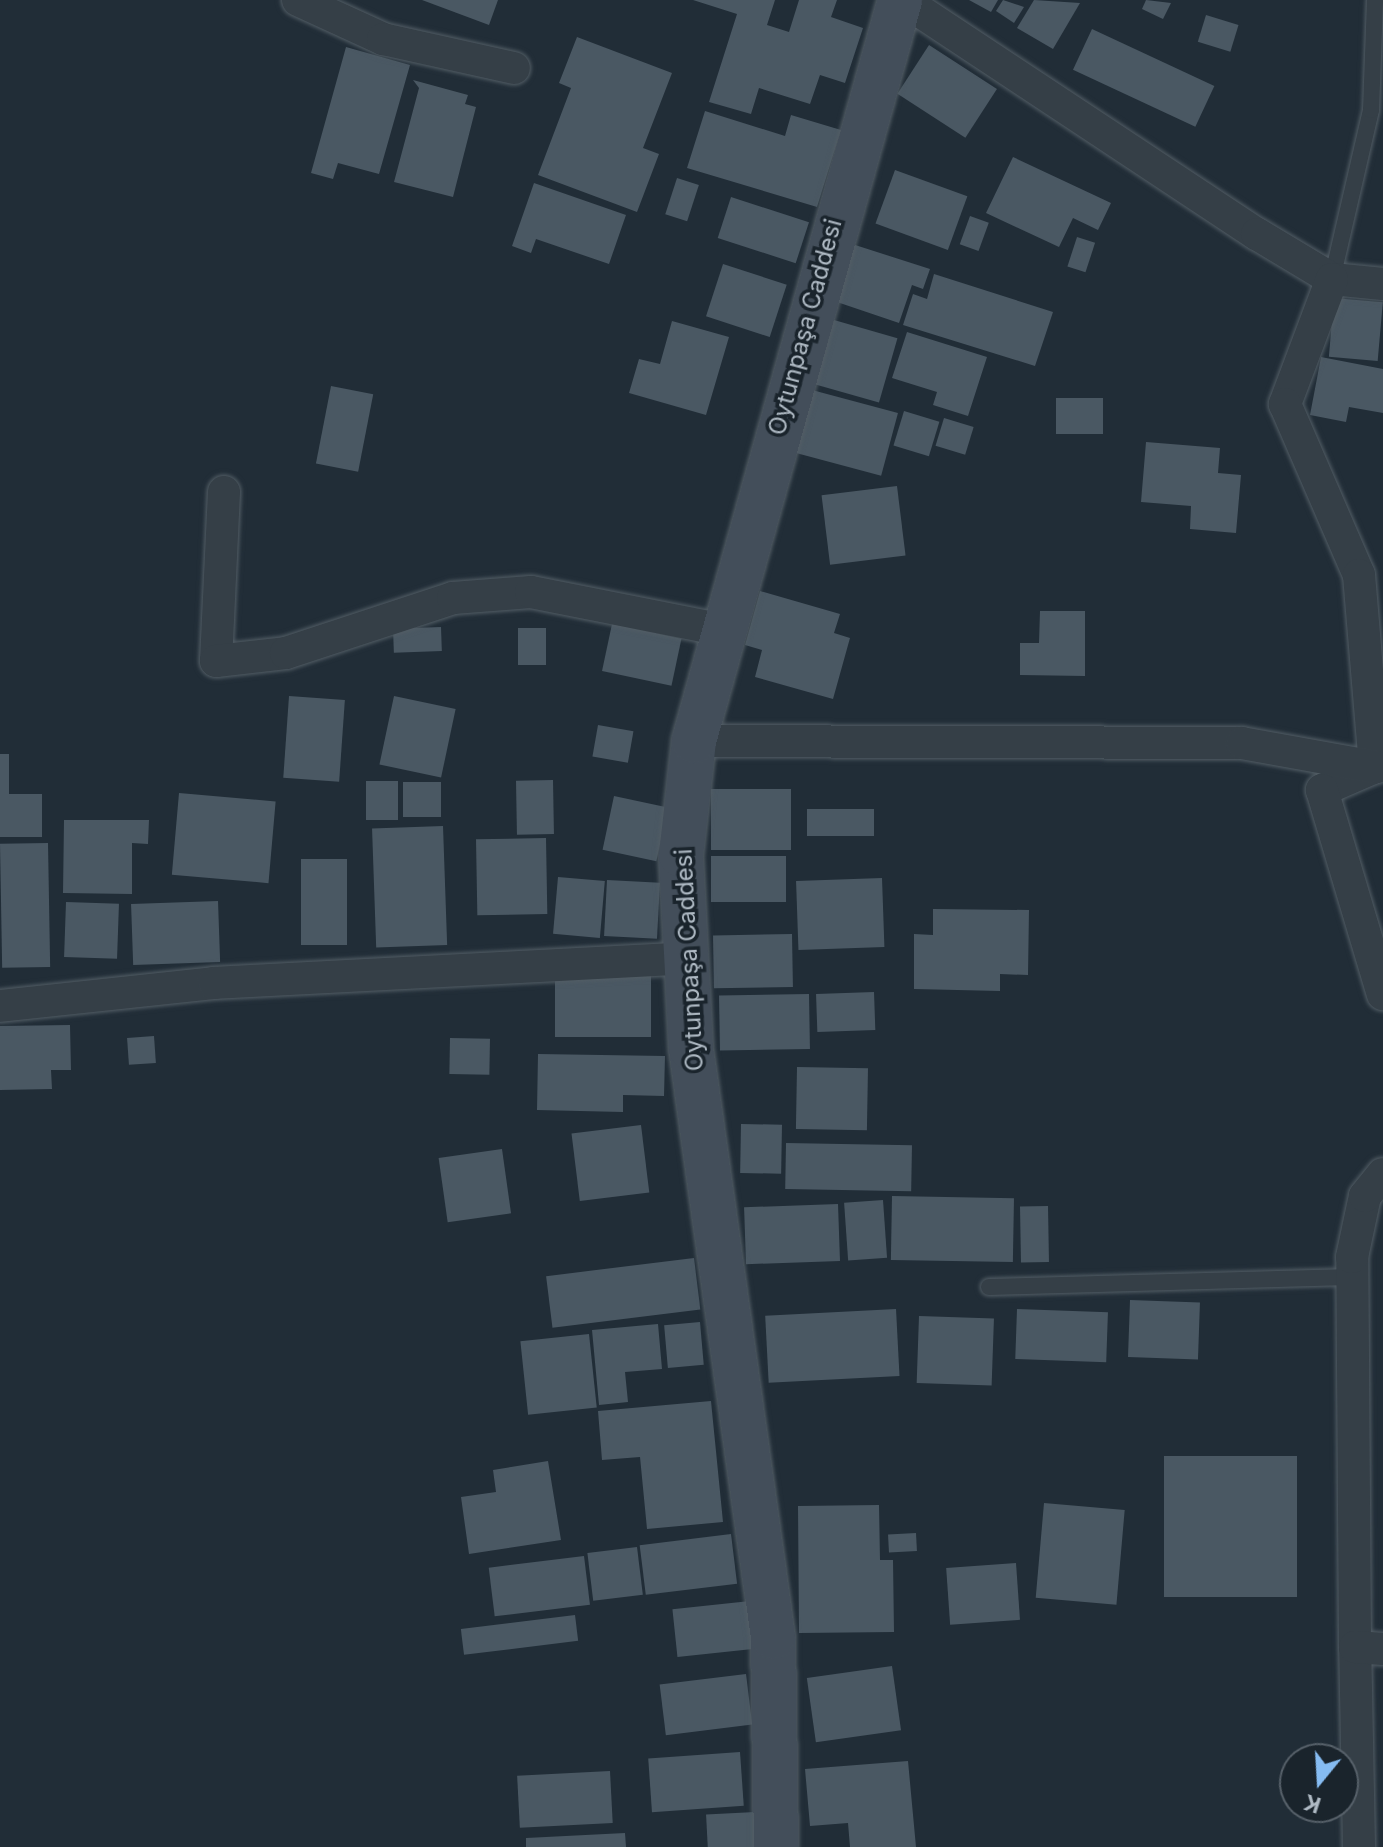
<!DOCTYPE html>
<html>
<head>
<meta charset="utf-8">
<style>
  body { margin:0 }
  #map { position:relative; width:1383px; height:1847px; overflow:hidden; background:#212d37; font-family:Inter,sans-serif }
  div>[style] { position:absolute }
  .building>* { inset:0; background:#4a5863; transform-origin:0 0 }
  .roads { filter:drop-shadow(0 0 2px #525d65) drop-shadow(0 0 2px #525d65) }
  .lane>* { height:16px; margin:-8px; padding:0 8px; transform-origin:8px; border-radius:8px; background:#353f47 }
  .street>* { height:32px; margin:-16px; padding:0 16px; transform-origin:16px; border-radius:16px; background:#353f47 }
  .secondary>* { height:44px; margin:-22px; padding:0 22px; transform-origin:22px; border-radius:22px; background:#434e5a }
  span { translate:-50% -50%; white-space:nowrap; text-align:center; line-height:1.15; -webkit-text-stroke:7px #1a242c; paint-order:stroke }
  .street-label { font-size:24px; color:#afbac4 }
  .north { position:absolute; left:1279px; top:1743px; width:80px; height:80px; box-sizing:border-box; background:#1a242c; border:2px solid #566069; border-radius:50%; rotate:198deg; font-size:22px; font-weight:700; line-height:32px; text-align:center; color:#afbac4 }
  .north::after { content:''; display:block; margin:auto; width:28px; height:36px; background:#86bcf2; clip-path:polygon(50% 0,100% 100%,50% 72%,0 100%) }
</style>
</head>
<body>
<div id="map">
  <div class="building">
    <i style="clip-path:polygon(422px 0,498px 0,489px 25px)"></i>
    <i style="clip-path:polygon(693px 0,775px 0,767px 25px,789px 32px,799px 0,837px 0,831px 17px,863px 28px,845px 83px,820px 75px,810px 104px,759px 88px,751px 114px,709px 102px,737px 14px)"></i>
    <i style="clip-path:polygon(969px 0,998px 0,991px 12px)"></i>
    <i style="clip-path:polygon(1003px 0,1024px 7px,1014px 23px,996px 11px)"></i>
    <i style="clip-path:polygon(1034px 0,1080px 3px,1053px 49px,1017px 28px)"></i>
    <i style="clip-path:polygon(1146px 0,1171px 3px,1163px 19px,1142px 9px)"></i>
    <i style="left:1206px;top:15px;width:34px;height:28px;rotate:17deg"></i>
    <i style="left:1092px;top:29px;width:135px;height:45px;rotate:25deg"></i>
    <i style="clip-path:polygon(577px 37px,672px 73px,643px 148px,659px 154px,637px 212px,538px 175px,571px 88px,559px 83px)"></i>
    <i style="left:929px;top:45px;width:81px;height:58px;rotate:33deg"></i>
    <i style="clip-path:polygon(346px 47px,410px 65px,379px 174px,338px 163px,333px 179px,311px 173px)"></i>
    <i style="clip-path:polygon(413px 80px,468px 95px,465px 104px,476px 107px,453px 197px,394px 182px,419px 88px)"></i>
    <i style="clip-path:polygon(705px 111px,785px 136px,791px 115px,841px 130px,817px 207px,687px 168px)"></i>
    <i style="clip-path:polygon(1013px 157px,1111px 203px,1098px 230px,1073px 218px,1059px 247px,986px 213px)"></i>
    <i style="left:895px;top:170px;width:77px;height:57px;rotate:20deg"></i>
    <i style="left:677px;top:178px;width:23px;height:38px;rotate:18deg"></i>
    <i style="clip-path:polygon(534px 183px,626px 215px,609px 264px,536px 239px,531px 253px,512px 246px)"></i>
    <i style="left:731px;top:197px;width:82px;height:43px;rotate:18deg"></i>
    <i style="left:970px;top:216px;width:20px;height:30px;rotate:20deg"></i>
    <i style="left:1077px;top:237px;width:19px;height:31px;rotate:18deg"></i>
    <i style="clip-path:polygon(852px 244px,930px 269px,923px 289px,912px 285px,899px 323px,834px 301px)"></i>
    <i style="left:723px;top:264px;width:67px;height:55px;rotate:18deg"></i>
    <i style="clip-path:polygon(934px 274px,1053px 312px,1035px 366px,903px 325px,913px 294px,927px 299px)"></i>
    <i style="left:1334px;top:298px;width:49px;height:59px;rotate:5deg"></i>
    <i style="left:834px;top:320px;width:66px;height:67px;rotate:16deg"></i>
    <i style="clip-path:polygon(672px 321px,729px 337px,706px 415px,629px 393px,639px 359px,660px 364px)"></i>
    <i style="clip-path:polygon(907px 332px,987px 357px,968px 416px,933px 405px,937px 392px,892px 378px)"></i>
    <i style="clip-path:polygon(1321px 357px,1383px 369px,1383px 413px,1349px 407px,1346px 422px,1310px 415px)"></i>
    <i style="left:331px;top:386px;width:43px;height:79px;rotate:11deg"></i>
    <i style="left:812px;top:390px;width:89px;height:65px;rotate:15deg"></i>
    <i style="left:1056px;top:398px;width:47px;height:36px"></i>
    <i style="left:904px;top:411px;width:37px;height:36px;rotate:17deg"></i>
    <i style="left:944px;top:418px;width:31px;height:29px;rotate:17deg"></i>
    <i style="clip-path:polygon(1146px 442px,1220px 448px,1218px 473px,1241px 475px,1236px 533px,1190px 529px,1191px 506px,1141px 502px)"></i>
    <i style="left:897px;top:486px;width:70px;height:76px;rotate:83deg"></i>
    <i style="clip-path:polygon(760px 591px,840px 614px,834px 633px,850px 638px,833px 699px,755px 677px,762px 650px,745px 645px)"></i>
    <i style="clip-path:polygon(1040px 611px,1085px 611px,1085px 676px,1020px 675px,1020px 643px,1039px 643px)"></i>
    <i style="left:612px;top:624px;width:71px;height:48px;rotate:12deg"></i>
    <i style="left:441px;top:627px;width:24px;height:48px;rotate:88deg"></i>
    <i style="left:518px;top:628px;width:28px;height:37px"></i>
    <i style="left:289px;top:696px;width:56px;height:82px;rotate:4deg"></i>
    <i style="left:394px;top:696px;width:63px;height:70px;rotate:12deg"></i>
    <i style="left:598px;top:725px;width:36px;height:32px;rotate:10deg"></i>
    <i style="clip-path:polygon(0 754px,9px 754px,9px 794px,42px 794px,42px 837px,0 837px)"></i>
    <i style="left:553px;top:780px;width:54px;height:37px;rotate:89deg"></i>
    <i style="left:366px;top:781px;width:32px;height:39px"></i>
    <i style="left:403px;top:782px;width:38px;height:35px"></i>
    <i style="left:711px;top:789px;width:80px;height:61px"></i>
    <i style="left:179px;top:793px;width:97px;height:82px;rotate:5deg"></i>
    <i style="left:614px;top:796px;width:55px;height:55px;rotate:12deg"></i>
    <i style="left:807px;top:809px;width:67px;height:27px"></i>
    <i style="clip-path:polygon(64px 820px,149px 820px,148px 844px,132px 843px,132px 894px,63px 893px)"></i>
    <i style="left:443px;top:826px;width:119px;height:71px;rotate:88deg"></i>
    <i style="left:546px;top:838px;width:76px;height:70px;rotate:89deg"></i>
    <i style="left:48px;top:843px;width:124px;height:48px;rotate:89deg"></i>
    <i style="left:786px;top:856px;width:46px;height:75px;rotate:90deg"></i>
    <i style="left:301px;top:859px;width:46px;height:86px"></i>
    <i style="left:558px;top:877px;width:47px;height:57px;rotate:5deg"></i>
    <i style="left:882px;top:878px;width:69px;height:86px;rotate:88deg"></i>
    <i style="left:607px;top:880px;width:53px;height:56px;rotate:3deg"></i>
    <i style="left:218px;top:901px;width:61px;height:87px;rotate:88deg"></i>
    <i style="left:66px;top:902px;width:53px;height:55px;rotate:2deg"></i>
    <i style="clip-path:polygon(933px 909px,1029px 910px,1028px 975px,1000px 974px,1000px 991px,914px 989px,914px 934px,933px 935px)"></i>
    <i style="left:792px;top:934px;width:53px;height:79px;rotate:89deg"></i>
    <i style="left:555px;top:976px;width:96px;height:61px"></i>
    <i style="left:874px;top:992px;width:38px;height:58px;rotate:88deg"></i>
    <i style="left:809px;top:994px;width:55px;height:90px;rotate:89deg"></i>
    <i style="clip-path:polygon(70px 1025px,71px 1070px,51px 1070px,52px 1089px,0 1090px,0 1026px)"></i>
    <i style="left:154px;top:1036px;width:27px;height:27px;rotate:86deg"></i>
    <i style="left:450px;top:1038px;width:40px;height:36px;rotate:1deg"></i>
    <i style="clip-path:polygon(538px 1054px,665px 1056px,664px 1096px,623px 1095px,623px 1112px,537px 1110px)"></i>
    <i style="left:797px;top:1067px;width:71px;height:62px;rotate:1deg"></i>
    <i style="left:741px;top:1124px;width:41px;height:49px;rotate:1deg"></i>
    <i style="left:641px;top:1125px;width:68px;height:70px;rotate:83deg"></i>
    <i style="left:786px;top:1143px;width:126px;height:46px;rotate:1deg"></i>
    <i style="left:502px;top:1149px;width:65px;height:64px;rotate:82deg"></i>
    <i style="left:892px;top:1196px;width:122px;height:64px;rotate:1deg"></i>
    <i style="left:883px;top:1200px;width:58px;height:39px;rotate:86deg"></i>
    <i style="left:838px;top:1204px;width:57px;height:94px;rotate:88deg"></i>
    <i style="left:1048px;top:1206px;width:56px;height:28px;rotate:89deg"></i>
    <i style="left:694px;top:1258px;width:52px;height:149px;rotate:83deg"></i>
    <i style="left:1130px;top:1300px;width:70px;height:57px;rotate:2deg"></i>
    <i style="left:896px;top:1309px;width:67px;height:131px;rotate:87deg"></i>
    <i style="left:1017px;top:1309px;width:91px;height:50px;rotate:2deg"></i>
    <i style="left:919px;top:1316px;width:75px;height:67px;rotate:2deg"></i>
    <i style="left:700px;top:1322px;width:43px;height:36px;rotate:85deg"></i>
    <i style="clip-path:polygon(658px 1324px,662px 1369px,625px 1372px,628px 1402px,599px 1405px,592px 1330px)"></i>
    <i style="left:589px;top:1334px;width:74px;height:69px;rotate:84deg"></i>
    <i style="clip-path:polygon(711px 1401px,723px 1522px,647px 1529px,640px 1457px,602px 1460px,598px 1411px)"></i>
    <i style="left:1164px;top:1456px;width:133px;height:141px"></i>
    <i style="clip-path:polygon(548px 1461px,561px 1540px,469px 1554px,461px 1497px,496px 1492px,493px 1470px)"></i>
    <i style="left:1044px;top:1503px;width:81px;height:95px;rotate:5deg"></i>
    <i style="clip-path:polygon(879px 1505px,880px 1560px,893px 1560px,894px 1632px,799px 1633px,798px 1506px)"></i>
    <i style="left:916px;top:1533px;width:18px;height:28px;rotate:87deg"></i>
    <i style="left:731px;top:1534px;width:50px;height:92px;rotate:83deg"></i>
    <i style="left:637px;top:1547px;width:48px;height:50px;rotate:83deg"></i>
    <i style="left:584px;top:1556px;width:49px;height:96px;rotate:83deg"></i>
    <i style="left:1016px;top:1563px;width:57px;height:70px;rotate:86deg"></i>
    <i style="left:750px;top:1601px;width:48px;height:78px;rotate:84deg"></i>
    <i style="left:575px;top:1615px;width:26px;height:115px;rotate:83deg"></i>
    <i style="left:892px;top:1666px;width:65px;height:86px;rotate:82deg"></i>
    <i style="left:746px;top:1674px;width:51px;height:87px;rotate:83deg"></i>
    <i style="left:740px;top:1752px;width:54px;height:92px;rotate:86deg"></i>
    <i style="clip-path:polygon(908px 1761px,916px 1847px,850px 1847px,848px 1823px,810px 1826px,805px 1769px)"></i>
    <i style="left:610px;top:1771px;width:52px;height:93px;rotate:87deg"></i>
    <i style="left:755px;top:1812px;width:35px;height:49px;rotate:87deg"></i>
    <i style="clip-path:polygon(625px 1833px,626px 1847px,526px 1847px,526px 1838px)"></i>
  </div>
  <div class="roads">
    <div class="lane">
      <i style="left:1332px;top:279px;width:173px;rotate:-77deg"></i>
      <i style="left:1371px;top:110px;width:110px;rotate:-87.9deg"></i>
      <i style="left:989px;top:1287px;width:362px;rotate:-1.6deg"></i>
    </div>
    <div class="street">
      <i style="left:298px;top:0;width:94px;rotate:24.6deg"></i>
      <i style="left:383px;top:39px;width:134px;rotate:12.5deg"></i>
      <i style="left:903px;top:0;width:424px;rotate:33.5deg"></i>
      <i style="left:1257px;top:234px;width:87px;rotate:31deg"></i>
      <i style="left:1332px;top:279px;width:51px;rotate:5.6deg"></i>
      <i style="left:1332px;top:279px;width:134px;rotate:110.6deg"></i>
      <i style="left:1285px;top:404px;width:186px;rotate:66.6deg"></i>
      <i style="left:1359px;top:575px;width:193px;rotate:85.2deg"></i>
      <i style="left:1375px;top:767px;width:58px;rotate:156.5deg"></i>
      <i style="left:1322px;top:790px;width:213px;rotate:73.4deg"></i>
      <i style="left:224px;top:492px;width:169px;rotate:92.7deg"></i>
      <i style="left:216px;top:661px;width:70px;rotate:-6.5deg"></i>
      <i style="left:286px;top:653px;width:176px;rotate:-18.2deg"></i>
      <i style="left:453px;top:598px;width:78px;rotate:-4.4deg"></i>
      <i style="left:531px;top:592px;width:196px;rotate:11.2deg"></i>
      <i style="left:694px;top:741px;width:548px;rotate:0.21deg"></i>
      <i style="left:1242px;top:743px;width:136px;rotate:10.2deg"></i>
      <i style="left:0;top:1006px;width:215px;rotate:-6.1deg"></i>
      <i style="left:214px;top:983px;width:473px;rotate:-3deg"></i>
      <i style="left:1355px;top:1647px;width:390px;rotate:-90.4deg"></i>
      <i style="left:1352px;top:1257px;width:62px;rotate:-78deg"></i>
      <i style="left:1365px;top:1196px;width:28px;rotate:-51deg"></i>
      <i style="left:1359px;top:1847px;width:200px;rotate:-91.1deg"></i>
      <i style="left:1355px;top:1647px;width:28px;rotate:4deg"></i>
    </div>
    <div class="secondary">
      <i style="left:776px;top:1847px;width:210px;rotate:-90.8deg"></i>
      <i style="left:773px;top:1637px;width:595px;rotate:-97.93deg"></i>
      <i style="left:691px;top:1048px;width:193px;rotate:-93deg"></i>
      <i style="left:681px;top:855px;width:115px;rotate:-83.5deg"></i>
      <i style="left:694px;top:741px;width:769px;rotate:-74.46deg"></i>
    </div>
  </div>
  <div class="street-label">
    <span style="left:805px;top:327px;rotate:-75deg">Oytunpaşa Caddesi</span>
    <span style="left:689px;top:960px;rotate:-93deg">Oytunpaşa Caddesi</span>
  </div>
  <div class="north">K</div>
</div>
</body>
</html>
